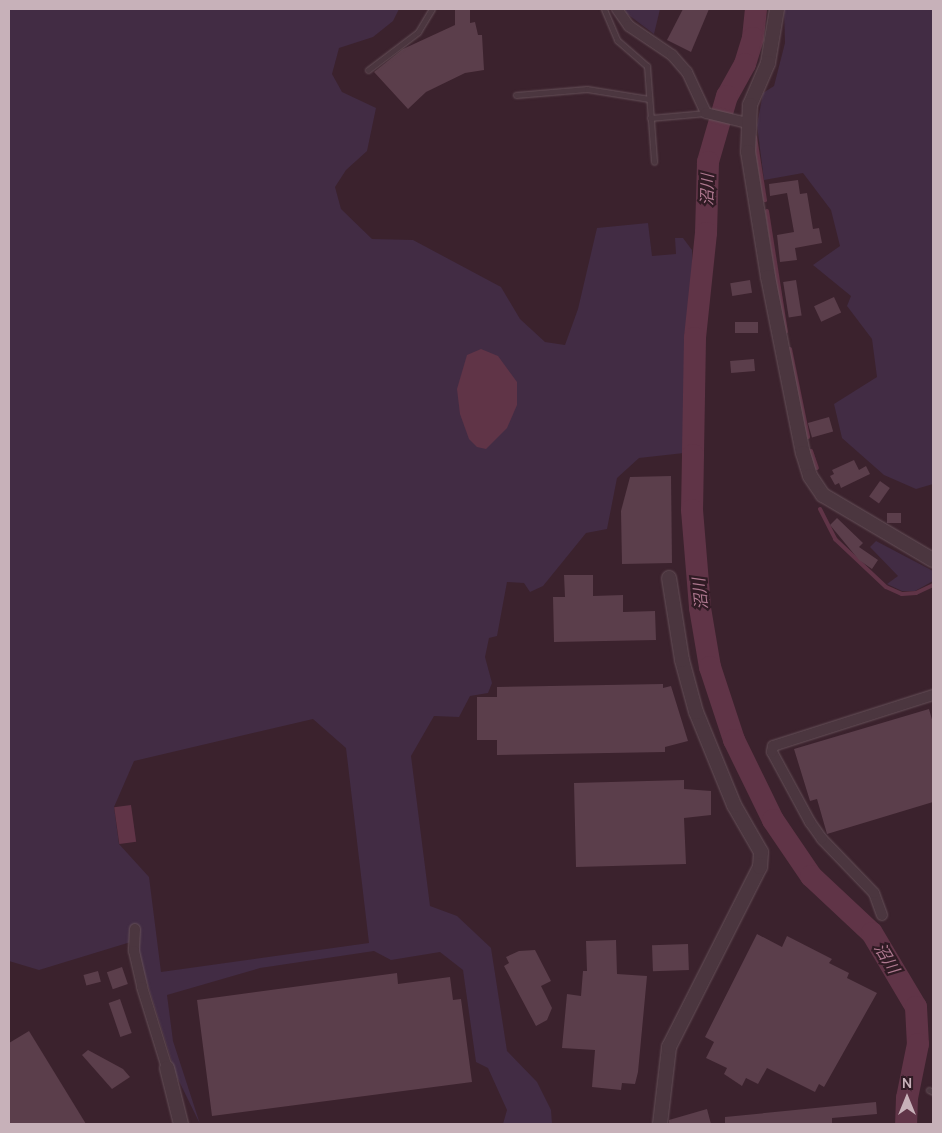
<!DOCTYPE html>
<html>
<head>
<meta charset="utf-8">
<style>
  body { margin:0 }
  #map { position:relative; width:942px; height:1133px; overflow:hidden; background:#3b222d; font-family:Manrope,"Noto Sans JP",sans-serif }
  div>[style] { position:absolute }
  .green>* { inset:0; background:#422c44 }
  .water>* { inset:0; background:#603447; transform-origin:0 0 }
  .stream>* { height:4px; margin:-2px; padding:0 2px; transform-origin:2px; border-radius:2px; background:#603447 }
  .river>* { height:22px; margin:-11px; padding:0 11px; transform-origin:11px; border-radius:11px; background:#603447 }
  .building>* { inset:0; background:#5b3e4b; transform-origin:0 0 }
  .roads { filter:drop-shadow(0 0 1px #665159) drop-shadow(0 0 1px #665159) }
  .service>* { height:5px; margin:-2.5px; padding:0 2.5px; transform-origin:2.5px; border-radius:2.5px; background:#4b363f }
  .minor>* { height:10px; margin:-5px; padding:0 5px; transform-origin:5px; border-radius:5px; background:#4b363f }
  .tertiary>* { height:14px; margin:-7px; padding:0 7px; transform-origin:7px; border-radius:7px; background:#4b363f }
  span { translate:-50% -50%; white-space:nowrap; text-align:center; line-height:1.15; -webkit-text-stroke:4.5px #301b24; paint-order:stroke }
  .water-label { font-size:16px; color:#af7990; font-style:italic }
  .frame { position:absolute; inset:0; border:10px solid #c7b1b9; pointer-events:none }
  .north { position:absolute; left:882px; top:1073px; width:50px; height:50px; -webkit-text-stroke:4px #301b24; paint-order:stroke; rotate:0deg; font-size:14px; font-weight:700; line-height:20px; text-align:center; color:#c7b1b9 }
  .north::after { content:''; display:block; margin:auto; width:18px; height:22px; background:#c7b1b9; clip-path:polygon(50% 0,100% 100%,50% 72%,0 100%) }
</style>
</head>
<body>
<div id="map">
  <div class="green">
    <i style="clip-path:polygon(evenodd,9px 9px,399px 9px,393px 21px,373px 37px,339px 48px,332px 74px,342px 92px,376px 108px,367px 151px,346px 170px,335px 187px,341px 209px,372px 239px,413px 240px,501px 287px,520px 319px,545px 342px,565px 345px,578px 309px,597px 228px,648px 223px,652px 256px,676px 254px,675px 238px,683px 238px,692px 250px,694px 299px,684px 453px,639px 458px,617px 478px,607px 529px,586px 533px,543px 586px,530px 592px,524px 583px,507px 582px,497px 636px,489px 638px,485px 657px,492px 683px,488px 693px,470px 696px,459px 717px,434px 716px,411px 756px,430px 906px,457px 916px,491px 948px,507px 1051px,537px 1082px,551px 1110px,552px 1124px,503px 1124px,507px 1110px,488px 1068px,476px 1062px,463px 970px,440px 952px,391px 960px,374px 951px,260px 968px,167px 995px,173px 1041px,200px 1124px,176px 1075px,134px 941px,39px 970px,9px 961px,9px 9px,313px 719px,346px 748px,369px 943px,161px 972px,149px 877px,119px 844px,114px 807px,134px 761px,313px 719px)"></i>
    <i style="clip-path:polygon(625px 9px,660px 9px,654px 34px,626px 13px)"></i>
    <i style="clip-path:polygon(784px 9px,933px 9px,933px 484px,916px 489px,884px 475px,842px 438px,834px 404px,877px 377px,872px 339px,847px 306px,851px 296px,813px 265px,840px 246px,831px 210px,803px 173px,764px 180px,757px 125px,763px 93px,774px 86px,785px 43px)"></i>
    <i style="clip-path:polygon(876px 541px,933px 571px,933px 581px,915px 591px,902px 591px,887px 584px,898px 576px,870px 547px)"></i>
  </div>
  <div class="water">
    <i style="clip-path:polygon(481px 349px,498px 356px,517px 382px,517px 405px,507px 428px,486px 449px,477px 447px,469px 439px,460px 414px,457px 389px,467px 355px)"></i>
    <i style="left:131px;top:805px;width:37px;height:17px;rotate:82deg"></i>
  </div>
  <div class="stream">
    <i style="left:755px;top:137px;width:64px;rotate:81deg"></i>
    <i style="left:767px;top:211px;width:122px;rotate:81.1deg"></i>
    <i style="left:790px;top:349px;width:90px;rotate:78.4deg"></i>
    <i style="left:811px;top:451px;width:18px;rotate:71deg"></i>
    <i style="left:820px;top:509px;width:34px;rotate:63deg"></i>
    <i style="left:835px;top:539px;width:70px;rotate:43.3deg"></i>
    <i style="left:886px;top:587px;width:17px;rotate:24deg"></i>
    <i style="left:902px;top:594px;width:14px;rotate:-4deg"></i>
    <i style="left:916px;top:593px;width:19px;rotate:-25deg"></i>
  </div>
  <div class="river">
    <i style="left:756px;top:9px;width:29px;rotate:96deg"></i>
    <i style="left:753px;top:38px;width:27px;rotate:107deg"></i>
    <i style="left:745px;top:64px;width:37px;rotate:119deg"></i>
    <i style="left:727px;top:96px;width:69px;rotate:106.1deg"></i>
    <i style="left:708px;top:162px;width:71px;rotate:91.6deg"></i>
    <i style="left:706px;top:233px;width:106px;rotate:96deg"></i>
    <i style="left:695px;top:338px;width:117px;rotate:91deg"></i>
    <i style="left:693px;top:455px;width:55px;rotate:91deg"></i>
    <i style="left:692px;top:510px;width:98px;rotate:85.3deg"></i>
    <i style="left:700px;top:608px;width:60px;rotate:80.4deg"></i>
    <i style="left:710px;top:667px;width:77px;rotate:71.8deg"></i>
    <i style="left:734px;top:740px;width:89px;rotate:64deg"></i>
    <i style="left:773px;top:820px;width:68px;rotate:55.8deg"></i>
    <i style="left:811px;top:876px;width:83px;rotate:43.1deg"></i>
    <i style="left:872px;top:933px;width:86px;rotate:59.3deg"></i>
    <i style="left:916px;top:1007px;width:37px;rotate:87deg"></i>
    <i style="left:918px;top:1044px;width:55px;rotate:101.5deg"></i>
    <i style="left:907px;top:1098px;width:26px;rotate:92deg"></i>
  </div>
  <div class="building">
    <i style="clip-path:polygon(455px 9px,470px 9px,470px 23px,475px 22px,478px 35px,482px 35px,484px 70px,465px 73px,426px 92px,408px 109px,374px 72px,403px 49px,455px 25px)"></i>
    <i style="clip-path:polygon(683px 9px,709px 9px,691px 52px,667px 40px)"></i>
    <i style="clip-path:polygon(798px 180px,800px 194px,807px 193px,813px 229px,819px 228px,822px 243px,795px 248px,797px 260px,780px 262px,777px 235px,794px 232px,787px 193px,770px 196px,769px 184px)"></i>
    <i style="left:750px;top:280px;width:13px;height:20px;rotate:81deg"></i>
    <i style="left:796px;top:280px;width:36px;height:13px;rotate:81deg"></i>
    <i style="left:834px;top:297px;width:17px;height:22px;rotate:65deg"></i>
    <i style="left:758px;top:322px;width:11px;height:23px;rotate:90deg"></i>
    <i style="left:754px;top:359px;width:12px;height:24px;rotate:85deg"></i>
    <i style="left:829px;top:417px;width:15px;height:22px;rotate:74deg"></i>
    <i style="clip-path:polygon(854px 460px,859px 470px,866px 466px,870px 474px,841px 488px,839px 483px,835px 485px,830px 476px,834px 474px,832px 470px)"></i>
    <i style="clip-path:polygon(671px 476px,672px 563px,622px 564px,621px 511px,630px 477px)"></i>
    <i style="left:880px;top:481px;width:12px;height:19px;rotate:35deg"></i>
    <i style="left:887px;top:513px;width:14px;height:10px"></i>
    <i style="clip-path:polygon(837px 518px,863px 543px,859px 547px,878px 560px,872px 569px,859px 560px,830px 525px)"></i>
    <i style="clip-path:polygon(564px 575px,593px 575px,593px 596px,623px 595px,623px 612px,655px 611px,656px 640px,554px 642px,553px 597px,565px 597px)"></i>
    <i style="clip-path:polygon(663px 684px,663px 688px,671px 686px,688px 741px,665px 747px,665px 752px,497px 755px,497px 740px,477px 740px,477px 697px,497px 697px,497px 687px)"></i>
    <i style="clip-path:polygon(929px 709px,933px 723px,933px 802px,827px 834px,817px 799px,810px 801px,794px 749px)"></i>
    <i style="clip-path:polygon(684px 780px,684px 789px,711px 791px,711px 815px,684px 818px,686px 864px,576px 867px,574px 783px)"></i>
    <i style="clip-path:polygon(757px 934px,782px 947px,787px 936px,832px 959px,829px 963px,849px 973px,847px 978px,877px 993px,824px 1087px,819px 1084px,815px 1092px,767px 1068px,758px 1084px,746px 1078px,742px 1086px,724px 1074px,727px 1068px,706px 1058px,714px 1042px,705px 1037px)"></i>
    <i style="clip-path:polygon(616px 940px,617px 974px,647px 976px,638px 1072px,635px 1084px,622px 1083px,621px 1090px,592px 1087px,595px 1050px,562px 1048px,567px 994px,581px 996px,583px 971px,587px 971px,586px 941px)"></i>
    <i style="left:688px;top:944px;width:26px;height:36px;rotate:88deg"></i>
    <i style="clip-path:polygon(535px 950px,551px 981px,541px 986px,552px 1008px,547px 1020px,536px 1026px,504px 966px,509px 963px,506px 957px,519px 951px)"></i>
    <i style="left:122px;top:967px;width:18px;height:16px;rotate:71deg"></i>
    <i style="left:98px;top:971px;width:11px;height:15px;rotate:75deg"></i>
    <i style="clip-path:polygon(397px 973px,398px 984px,450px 977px,453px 1000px,461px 999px,472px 1082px,212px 1116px,197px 1000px)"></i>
    <i style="left:120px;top:999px;width:36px;height:12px;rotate:71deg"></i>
    <i style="clip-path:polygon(29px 1031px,86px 1124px,9px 1124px,9px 1043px)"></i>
    <i style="clip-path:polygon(88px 1050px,123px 1069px,130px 1077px,112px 1089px,82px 1055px)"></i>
    <i style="clip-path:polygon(876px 1102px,877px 1114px,832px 1118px,832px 1124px,725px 1124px,725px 1117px)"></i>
    <i style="clip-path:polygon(707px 1109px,711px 1124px,669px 1124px,669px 1120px)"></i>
  </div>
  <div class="roads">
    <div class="service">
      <i style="left:604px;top:9px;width:34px;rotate:67deg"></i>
      <i style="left:617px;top:40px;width:40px;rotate:41deg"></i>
      <i style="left:647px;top:66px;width:96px;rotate:85.8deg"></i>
      <i style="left:368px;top:70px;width:63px;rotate:-37.2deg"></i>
      <i style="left:418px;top:32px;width:27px;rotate:-59deg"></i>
      <i style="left:516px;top:95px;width:71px;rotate:-4.8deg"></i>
      <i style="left:587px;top:89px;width:63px;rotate:9.2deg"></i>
      <i style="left:650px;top:118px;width:56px;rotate:-5.1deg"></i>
      <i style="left:929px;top:1090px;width:4px;rotate:27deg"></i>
    </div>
    <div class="minor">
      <i style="left:617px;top:9px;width:21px;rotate:55deg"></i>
      <i style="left:629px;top:26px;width:52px;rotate:34deg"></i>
      <i style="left:672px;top:55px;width:23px;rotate:49deg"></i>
      <i style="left:687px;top:72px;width:45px;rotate:65.1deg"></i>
      <i style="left:706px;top:113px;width:42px;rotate:13.7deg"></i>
      <i style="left:882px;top:915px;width:23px;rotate:-110deg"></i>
      <i style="left:874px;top:893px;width:75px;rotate:-133.9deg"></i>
      <i style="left:822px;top:839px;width:21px;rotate:-125deg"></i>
      <i style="left:810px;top:822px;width:80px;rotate:-118.5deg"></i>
      <i style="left:772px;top:752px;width:6px;rotate:-81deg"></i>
      <i style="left:773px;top:746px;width:168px;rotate:-17.7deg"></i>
      <i style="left:135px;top:929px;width:22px;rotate:93deg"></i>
      <i style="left:134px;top:951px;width:37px;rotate:77deg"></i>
      <i style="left:142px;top:987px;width:85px;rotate:72.8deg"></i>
    </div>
    <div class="tertiary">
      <i style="left:777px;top:9px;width:55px;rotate:99.5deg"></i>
      <i style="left:768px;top:63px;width:46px;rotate:113.2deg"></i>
      <i style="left:750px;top:105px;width:47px;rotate:92.4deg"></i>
      <i style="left:748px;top:152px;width:127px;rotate:80.9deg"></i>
      <i style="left:768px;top:277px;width:179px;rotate:78.8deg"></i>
      <i style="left:803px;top:453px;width:24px;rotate:73deg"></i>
      <i style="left:810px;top:476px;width:23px;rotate:56deg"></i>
      <i style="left:823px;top:495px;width:128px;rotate:30.6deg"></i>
      <i style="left:167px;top:1068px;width:58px;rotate:76deg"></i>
      <i style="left:660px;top:1124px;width:78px;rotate:-83.3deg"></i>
      <i style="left:669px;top:1047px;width:202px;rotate:-63.2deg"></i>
      <i style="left:760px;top:867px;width:15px;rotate:-86deg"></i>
      <i style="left:761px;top:852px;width:54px;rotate:-119.9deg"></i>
      <i style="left:734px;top:805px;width:100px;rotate:-112.2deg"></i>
      <i style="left:696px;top:712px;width:54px;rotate:-105.1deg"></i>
      <i style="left:682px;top:660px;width:83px;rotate:-99deg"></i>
    </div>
  </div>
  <div class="water-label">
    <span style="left:707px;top:190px;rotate:-89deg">沼川</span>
    <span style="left:700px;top:594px;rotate:-96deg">沼川</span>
    <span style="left:887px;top:958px;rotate:59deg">沼川</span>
  </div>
  <div class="frame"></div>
  <div class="north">N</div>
</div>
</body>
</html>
